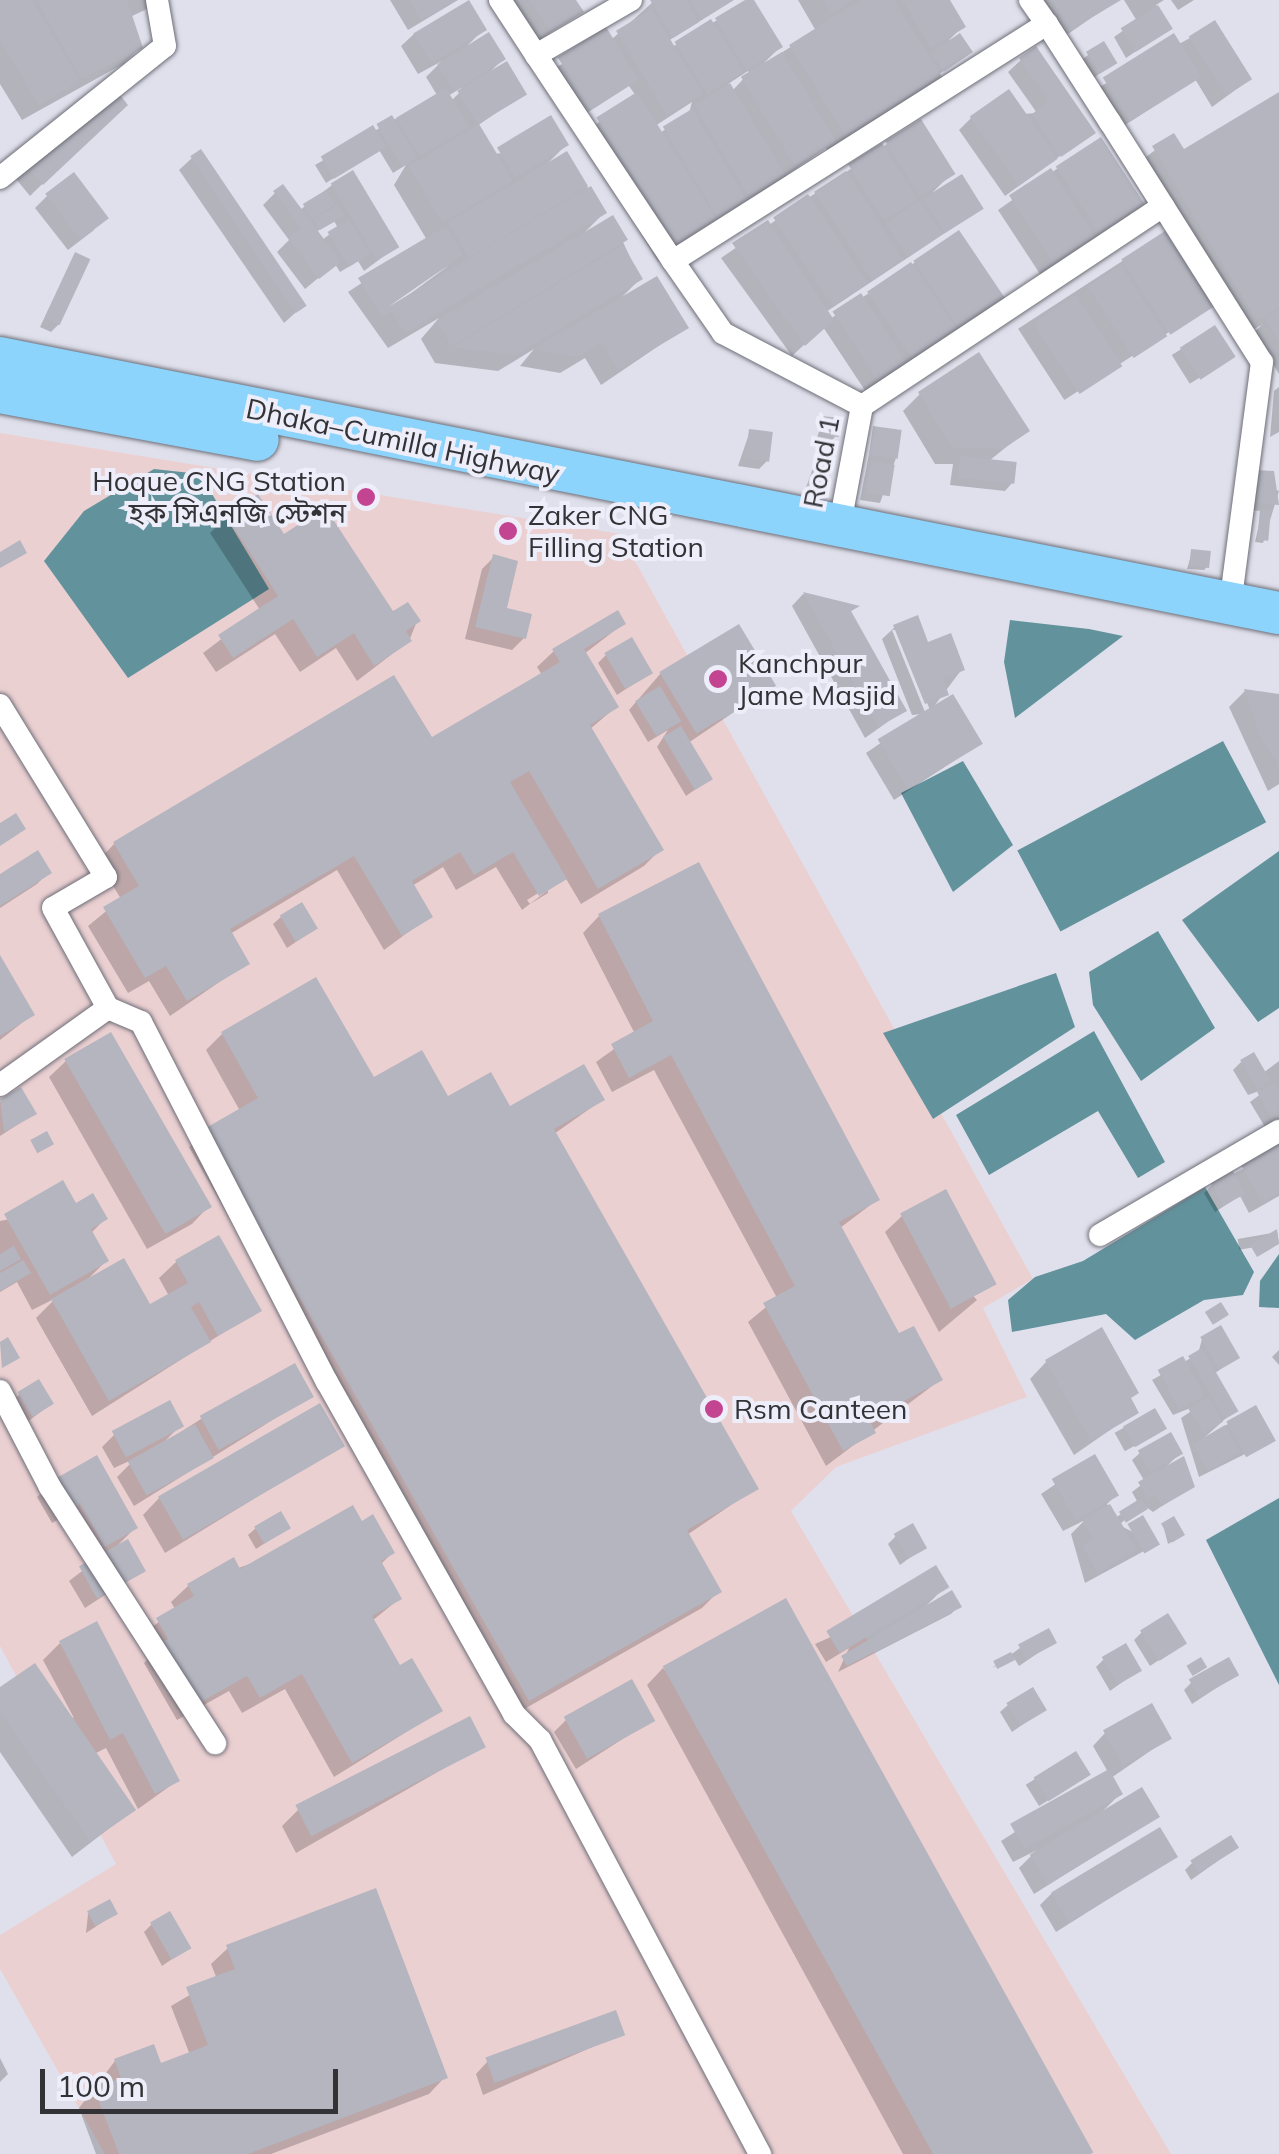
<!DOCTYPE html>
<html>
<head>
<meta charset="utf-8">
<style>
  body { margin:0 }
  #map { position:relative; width:1279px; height:2154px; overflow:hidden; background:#e0e0ec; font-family:Mulish,"Noto Sans Bengali",sans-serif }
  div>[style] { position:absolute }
  .industrial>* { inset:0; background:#ebd0d2 }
  .water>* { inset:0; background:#62939d; transform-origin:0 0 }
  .shadow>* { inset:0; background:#0003; transform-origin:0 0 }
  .building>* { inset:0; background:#b4b5bf; transform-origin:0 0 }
  .roads { filter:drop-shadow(0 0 2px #6e6e78) drop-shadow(0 0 2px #6e6e78) }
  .street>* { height:22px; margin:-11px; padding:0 11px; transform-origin:11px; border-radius:11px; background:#fff }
  .highway>* { height:42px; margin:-21px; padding:0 21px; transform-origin:21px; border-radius:21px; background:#8dd4fc }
  .dots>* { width:28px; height:28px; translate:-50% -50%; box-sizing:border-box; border:5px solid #edeef9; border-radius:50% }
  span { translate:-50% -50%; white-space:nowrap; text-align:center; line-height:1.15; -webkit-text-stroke:8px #edeef9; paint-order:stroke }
  .street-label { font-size:28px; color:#333337 }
  .poi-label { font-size:28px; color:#333337 }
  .right { translate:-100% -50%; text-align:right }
  .left { translate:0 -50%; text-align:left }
  .scale { position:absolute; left:40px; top:2069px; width:298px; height:45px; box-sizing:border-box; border:5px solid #333337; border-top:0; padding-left:12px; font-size:30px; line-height:35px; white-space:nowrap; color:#333337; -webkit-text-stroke:8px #edeef9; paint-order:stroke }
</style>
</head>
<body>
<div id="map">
  <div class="industrial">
    <i style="clip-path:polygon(0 433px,620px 534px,1033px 1279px,983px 1308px,1027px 1397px,836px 1467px,791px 1511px,1171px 2154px,105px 2154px,0 1969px,0 1935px,116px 1864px,0 1646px)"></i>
  </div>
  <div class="water">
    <i style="clip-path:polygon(154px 469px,200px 474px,269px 589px,128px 678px,44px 561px,84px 511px)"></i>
    <i style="clip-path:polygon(1010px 620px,1089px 629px,1123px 636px,1015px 718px,1004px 662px)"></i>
    <i style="left:1223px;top:741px;width:92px;height:233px;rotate:62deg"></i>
    <i style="clip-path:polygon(963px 761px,1013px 845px,953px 892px,901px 793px)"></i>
    <i style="clip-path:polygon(1279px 851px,1279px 1008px,1258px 1022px,1182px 920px)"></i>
    <i style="clip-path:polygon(1158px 931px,1215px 1028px,1141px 1081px,1093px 1005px,1089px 972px)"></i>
    <i style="clip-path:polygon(1056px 973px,1075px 1027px,933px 1119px,883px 1033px)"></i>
    <i style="clip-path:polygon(1094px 1031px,1165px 1162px,1138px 1178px,1098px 1111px,989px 1175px,956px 1115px)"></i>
    <i style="clip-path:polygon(1205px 1187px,1254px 1272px,1243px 1295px,1204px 1300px,1135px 1340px,1106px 1314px,1012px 1332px,1008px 1300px,1035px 1277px,1083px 1261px)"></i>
    <i style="clip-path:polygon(1279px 1254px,1279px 1308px,1259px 1307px,1260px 1281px)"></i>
    <i style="clip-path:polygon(1279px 1498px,1279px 1685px,1206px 1540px)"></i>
  </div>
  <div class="shadow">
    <i style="clip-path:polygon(0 0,166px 0,130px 17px,140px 48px,123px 64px,22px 120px,0 84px)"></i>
    <i style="clip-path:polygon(390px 0,458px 0,408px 30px)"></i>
    <i style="clip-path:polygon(511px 0,573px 0,580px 11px,537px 42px)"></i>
    <i style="clip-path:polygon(evenodd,655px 0,734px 0,668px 41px,672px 47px,751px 0,780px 47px,762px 65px,816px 31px,798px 0,947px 0,963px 26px,949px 40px,969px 52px,831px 155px,826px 148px,658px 262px,581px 135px,636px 96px,629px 86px,576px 120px,546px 72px,611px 40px,655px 0,748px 71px,749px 73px,732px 91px,728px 84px,748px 71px,655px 0,692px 102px,689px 113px,660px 133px,655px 126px,692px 102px)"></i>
    <i style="clip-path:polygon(1034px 0,1117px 0,1058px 41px)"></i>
    <i style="clip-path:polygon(1124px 0,1164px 0,1156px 5px,1169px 29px,1126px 58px,1114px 37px,1137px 21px)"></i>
    <i style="clip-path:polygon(1171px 0,1194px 0,1178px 10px)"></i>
    <i style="clip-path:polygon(evenodd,484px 29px,468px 45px,503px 59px,488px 74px,524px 94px,477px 126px,494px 154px,566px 145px,548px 163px,566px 154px,604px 213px,584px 233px,612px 218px,640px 279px,622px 297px,685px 328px,601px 385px,585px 358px,560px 373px,520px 366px,534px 349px,498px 371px,435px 363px,421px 339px,439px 318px,388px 348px,348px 292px,427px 240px,394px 185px,406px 165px,393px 173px,379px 150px,326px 183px,315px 165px,437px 95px,426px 77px,442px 61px,418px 74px,401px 46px,414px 34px,484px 29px,461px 88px,462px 90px,450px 102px,448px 96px,461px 88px,484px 29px,448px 266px,391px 308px,384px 305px,448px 266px)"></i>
    <i style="clip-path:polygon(1190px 38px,1249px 80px,1212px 107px,1195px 79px,1116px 131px,1092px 91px)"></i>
    <i style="clip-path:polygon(1103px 44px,1114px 63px,1091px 80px,1080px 61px)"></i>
    <i style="clip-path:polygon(1021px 60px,1093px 132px,1005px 196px,959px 130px,971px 118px,1037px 113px,1008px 72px)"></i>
    <i style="clip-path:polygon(1279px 95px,1279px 374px,1254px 332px,1262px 325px,1240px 336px,1136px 165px,1173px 136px,1183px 152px)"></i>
    <i style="clip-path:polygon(124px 104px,30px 196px,16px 179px,28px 167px)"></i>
    <i style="clip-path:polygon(887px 144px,952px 173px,933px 192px,981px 209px,826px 312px,830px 319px,959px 233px,1003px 301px,870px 398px,823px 327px,792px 356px,721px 258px)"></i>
    <i style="clip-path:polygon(192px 158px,304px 305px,284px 323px,179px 170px)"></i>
    <i style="clip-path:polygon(1058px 168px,1144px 208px,1042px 277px,998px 210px)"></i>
    <i style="clip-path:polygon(evenodd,332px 185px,396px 247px,364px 271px,358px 261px,340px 272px,335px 264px,305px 289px,277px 252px,289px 240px,263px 205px,275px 193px,300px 210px,332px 185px,334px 221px,338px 228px,322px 240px,316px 232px,334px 221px)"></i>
    <i style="clip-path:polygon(47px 196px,94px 230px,68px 250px,35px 208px)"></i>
    <i style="left:1164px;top:234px;width:85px;height:174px;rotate:57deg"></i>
    <i style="clip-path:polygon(75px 255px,59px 324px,51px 332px,40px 327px)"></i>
    <i style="left:1215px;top:328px;width:34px;height:51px;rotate:58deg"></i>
    <i style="clip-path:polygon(1279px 387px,1279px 432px,1270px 437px,1274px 391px)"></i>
    <i style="clip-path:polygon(920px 394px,1026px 431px,989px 461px,1012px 483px,1005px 491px,950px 485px,953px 464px,935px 464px,903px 411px)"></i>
    <i style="clip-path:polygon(823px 418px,835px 437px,832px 440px,817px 438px)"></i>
    <i style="clip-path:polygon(874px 428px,896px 458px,880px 503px,860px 500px)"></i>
    <i style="clip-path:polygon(750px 431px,767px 461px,759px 469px,738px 466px)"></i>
    <i style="clip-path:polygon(817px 457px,826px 487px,818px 495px,804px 493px)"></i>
    <i style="clip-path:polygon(1251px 480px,1279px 491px,1263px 543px,1255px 542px,1262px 511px,1249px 510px)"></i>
    <i style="clip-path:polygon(227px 516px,283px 538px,392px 615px,417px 621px,409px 641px,357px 681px,336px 648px,300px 672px,275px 634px,216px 672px,203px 653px,260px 610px,210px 533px)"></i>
    <i style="clip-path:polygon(1192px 552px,1207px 567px,1204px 570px,1187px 569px)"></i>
    <i style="clip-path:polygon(494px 557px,504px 610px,524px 638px,512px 650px,465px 639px,482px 569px)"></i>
    <i style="clip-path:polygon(803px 594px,855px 608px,849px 613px,903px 711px,865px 738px,792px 606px)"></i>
    <i style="clip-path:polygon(evenodd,623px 624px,584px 654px,616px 707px,589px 730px,660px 850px,644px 866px,581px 904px,565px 877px,522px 910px,496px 867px,456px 890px,443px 867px,412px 886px,430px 916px,384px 950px,337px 870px,230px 934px,247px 963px,170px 1016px,149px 981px,128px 993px,88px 926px,121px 899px,98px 861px,114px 844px,431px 741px,542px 675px,537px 667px,554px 651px,623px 624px,548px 887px,548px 893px,530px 904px,527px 900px,548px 887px)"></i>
    <i style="clip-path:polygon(evenodd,895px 627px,962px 669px,935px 705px,980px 744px,894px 800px,866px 753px,923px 714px,912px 715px,882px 639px,895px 627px,892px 630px,898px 630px,932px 715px,927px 717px,892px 630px)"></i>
    <i style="clip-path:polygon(606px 655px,650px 673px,617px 695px,598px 663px)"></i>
    <i style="clip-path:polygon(661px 673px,773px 686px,688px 743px,710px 779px,686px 796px,657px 747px,668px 730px,648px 742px,629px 710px)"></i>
    <i style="clip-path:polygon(1245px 691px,1279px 697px,1279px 784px,1268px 791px,1229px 707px)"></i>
    <i style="clip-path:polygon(49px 872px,37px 884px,0 908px,0 877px)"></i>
    <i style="clip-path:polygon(599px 916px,877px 1200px,840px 1228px,898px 1337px,940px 1380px,826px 1466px,748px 1322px,777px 1298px,654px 1070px,612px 1092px,596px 1062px,635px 1034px,583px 933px)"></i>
    <i style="clip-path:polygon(281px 917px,315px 929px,287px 948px,273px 924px)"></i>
    <i style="clip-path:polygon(0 960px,32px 1015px,0 1040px)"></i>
    <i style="clip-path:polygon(222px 1034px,448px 1100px,509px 1109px,602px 1100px,554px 1134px,756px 1488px,687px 1535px,719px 1591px,702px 1608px,512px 1716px,189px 1147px,240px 1111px,206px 1050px)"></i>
    <i style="clip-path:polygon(66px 1061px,208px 1207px,192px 1224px,147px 1249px,49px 1077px)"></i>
    <i style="clip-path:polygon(1279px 1061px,1279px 1126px,1268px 1132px,1250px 1102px,1270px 1087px,1248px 1095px,1233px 1070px,1241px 1062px,1263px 1073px)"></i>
    <i style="clip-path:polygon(20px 1091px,34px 1114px,0 1136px,0 1102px)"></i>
    <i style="clip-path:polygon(1279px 1150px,1279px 1196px,1249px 1213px,1240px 1196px,1215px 1212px,1204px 1193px,1212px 1185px)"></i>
    <i style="clip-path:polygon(75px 1206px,105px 1219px,91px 1233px,106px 1261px,86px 1281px,149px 1307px,169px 1296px,159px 1278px,176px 1262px,218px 1238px,259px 1310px,92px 1416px,36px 1318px,56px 1298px,32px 1310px,17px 1282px,0 1292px,0 1221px)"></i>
    <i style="clip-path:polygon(902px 1216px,977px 1300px,939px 1332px,885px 1232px)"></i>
    <i style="left:1277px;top:1232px;width:11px;height:40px;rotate:80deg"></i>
    <i style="clip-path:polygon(1202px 1339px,1237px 1357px,1214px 1374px,1235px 1410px,1204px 1438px,1228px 1424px,1273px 1440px,1199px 1477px,1181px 1418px,1203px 1403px,1173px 1415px,1152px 1380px,1198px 1354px)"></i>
    <i style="clip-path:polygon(1279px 1350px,1279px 1365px,1272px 1357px)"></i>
    <i style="clip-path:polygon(1046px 1362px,1129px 1400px,1136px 1412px,1074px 1455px,1030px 1379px)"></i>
    <i style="clip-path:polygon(20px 1394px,51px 1404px,26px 1423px,12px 1401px)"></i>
    <i style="clip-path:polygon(311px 1396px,134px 1506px,117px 1477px,136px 1458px,114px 1468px,102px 1447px,114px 1435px,181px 1425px,162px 1444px,201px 1419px)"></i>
    <i style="left:1154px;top:1411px;width:21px;height:45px;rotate:61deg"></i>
    <i style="clip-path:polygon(342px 1445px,165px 1553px,143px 1515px,159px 1498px)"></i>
    <i style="clip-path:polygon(1140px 1453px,1180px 1453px,1166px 1467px,1192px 1486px,1153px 1512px,1142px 1504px,1119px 1525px,1157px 1544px,1085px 1583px,1071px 1534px,1085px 1520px,1063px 1531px,1041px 1494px,1094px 1458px,1116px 1495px,1107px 1504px,1115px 1518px,1138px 1503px,1132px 1492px,1145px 1482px,1132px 1460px)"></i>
    <i style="clip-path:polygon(50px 1485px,135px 1528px,115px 1548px,143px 1570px,85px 1608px,69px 1581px,94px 1562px,68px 1514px,52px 1523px,37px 1497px)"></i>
    <i style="clip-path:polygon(361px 1524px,392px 1553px,380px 1565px,399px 1599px,372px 1621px,399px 1668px,440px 1711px,334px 1777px,285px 1689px,242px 1713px,229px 1691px,177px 1720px,144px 1663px,152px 1655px,141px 1636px,175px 1609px,171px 1602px,188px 1586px)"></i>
    <i style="clip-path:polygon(1163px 1525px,1179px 1538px,1168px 1544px)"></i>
    <i style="clip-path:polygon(256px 1528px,288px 1528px,256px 1549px,248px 1535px)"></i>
    <i style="clip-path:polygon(896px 1536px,924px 1547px,900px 1565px,888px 1544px)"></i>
    <i style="clip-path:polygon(946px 1586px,925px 1607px,959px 1606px,951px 1614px,838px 1672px,849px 1648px,826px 1662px,815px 1644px)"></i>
    <i style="clip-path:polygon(1142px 1632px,1183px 1644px,1150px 1666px,1134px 1640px)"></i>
    <i style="clip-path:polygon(1054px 1642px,1019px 1666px,1014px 1658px,992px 1668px,1020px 1648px)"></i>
    <i style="clip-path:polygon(60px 1643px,177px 1781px,138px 1809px,106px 1748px,94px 1754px,133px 1810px,72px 1857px,0 1752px,0 1690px,74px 1718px,43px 1660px)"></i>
    <i style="clip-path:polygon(1104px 1659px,1139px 1670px,1110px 1691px,1096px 1667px)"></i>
    <i style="clip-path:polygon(663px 1668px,1087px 2154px,903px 2154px,647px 1685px)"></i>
    <i style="clip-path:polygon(1236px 1675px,1192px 1704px,1184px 1690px,1191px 1683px)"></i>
    <i style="clip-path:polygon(1008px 1705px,1043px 1710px,1012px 1732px,1000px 1712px)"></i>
    <i style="clip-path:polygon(566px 1720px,652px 1720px,576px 1769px,554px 1732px)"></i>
    <i style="clip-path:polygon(1105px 1733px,1169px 1738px,1111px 1778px,1120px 1794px,1102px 1812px,1157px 1817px,1034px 1894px,1019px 1868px,1037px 1850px,1013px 1862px,1001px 1841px,1108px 1772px,1093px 1746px)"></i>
    <i style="clip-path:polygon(483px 1746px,296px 1853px,282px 1826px,298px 1810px)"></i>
    <i style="left:1075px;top:1754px;width:25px;height:58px;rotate:58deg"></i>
    <i style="clip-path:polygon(1236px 1848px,1191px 1880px,1185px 1870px,1192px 1863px)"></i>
    <i style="clip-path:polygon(1175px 1857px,1056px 1932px,1040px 1905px,1052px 1893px)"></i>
    <i style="clip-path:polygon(88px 1914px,115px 1914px,86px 1933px)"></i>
    <i style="clip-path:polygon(152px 1924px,188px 1948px,162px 1966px,144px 1932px)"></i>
    <i style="clip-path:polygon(228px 1948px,445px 2077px,429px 2094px,271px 2154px,96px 2154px,79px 2108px,115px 2061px,160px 2066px,190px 2055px,171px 2006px,217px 1979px,211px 1964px)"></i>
    <i style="clip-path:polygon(622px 2034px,483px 2095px,476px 2074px,488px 2061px)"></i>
    <i style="clip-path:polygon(0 2058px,8px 2074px,0 2082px)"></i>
  </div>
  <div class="building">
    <i style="clip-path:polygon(0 0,32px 0,80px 81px,39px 105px,0 40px)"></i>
    <i style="clip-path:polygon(37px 0,127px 0,143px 48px,81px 79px)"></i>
    <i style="clip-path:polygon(409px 0,455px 0,421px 20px)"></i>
    <i style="left:469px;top:0;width:35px;height:65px;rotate:59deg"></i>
    <i style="clip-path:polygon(530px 0,576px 0,584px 12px,551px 32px)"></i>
    <i style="clip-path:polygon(650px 0,686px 0,699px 22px,673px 38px)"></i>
    <i style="clip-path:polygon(690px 0,733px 0,702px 19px)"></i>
    <i style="clip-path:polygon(745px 0,754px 0,783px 47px,746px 70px,715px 18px)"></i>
    <i style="clip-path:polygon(824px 0,853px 0,832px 13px)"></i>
    <i style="clip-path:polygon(861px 0,894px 0,944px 80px,849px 141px,789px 45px)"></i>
    <i style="clip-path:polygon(902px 0,950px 0,966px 27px,931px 48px)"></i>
    <i style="clip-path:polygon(1052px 0,1121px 0,1071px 30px)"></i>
    <i style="left:1158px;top:5px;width:28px;height:44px;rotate:58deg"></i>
    <i style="left:652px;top:9px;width:99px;height:42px;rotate:59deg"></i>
    <i style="left:711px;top:19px;width:62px;height:43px;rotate:58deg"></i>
    <i style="left:1215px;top:20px;width:70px;height:31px;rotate:58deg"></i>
    <i style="left:606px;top:27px;width:62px;height:57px;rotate:58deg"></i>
    <i style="left:489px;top:32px;width:32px;height:61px;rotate:58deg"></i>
    <i style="left:960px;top:33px;width:23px;height:35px;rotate:56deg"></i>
    <i style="left:1174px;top:33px;width:52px;height:84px;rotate:58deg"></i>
    <i style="left:1104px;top:41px;width:26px;height:21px;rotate:59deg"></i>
    <i style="clip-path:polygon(1036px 46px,1096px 133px,1061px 157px,1032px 114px,1049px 101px,1019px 58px)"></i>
    <i style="left:782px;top:52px;width:104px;height:48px;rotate:59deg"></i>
    <i style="left:507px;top:61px;width:39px;height:58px;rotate:59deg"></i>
    <i style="left:730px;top:83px;width:110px;height:42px;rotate:59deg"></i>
    <i style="left:446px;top:88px;width:45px;height:58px;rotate:59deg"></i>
    <i style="left:1009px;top:89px;width:85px;height:48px;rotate:55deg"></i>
    <i style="clip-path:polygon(116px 90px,128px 105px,43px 185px,26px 165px)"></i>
    <i style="left:637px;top:92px;width:153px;height:48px;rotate:58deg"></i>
    <i style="clip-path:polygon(1279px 92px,1279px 307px,1257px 321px,1152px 146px,1174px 133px,1184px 149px)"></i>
    <i style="left:692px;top:109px;width:110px;height:34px;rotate:59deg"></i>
    <i style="left:392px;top:115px;width:50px;height:18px;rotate:60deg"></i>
    <i style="left:551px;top:115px;width:35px;height:63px;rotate:59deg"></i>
    <i style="left:921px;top:119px;width:65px;height:42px;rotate:58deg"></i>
    <i style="left:479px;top:124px;width:66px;height:82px;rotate:59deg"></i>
    <i style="left:373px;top:125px;width:26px;height:61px;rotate:59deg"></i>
    <i style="left:1101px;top:137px;width:85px;height:54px;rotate:57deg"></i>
    <i style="left:882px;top:143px;width:67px;height:40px;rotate:58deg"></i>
    <i style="left:201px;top:149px;width:189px;height:13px;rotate:56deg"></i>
    <i style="left:567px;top:151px;width:41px;height:139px;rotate:59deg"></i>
    <i style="left:1051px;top:168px;width:85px;height:50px;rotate:57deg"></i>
    <i style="left:353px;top:170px;width:90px;height:26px;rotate:59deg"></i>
    <i style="left:846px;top:171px;width:106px;height:38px;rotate:57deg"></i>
    <i style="left:74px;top:172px;width:58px;height:36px;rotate:53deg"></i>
    <i style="left:962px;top:174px;width:41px;height:46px;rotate:58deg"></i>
    <i style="clip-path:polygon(283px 184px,341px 262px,319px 279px,288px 238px,301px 228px,273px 191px)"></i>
    <i style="clip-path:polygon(591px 186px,607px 213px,405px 333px,392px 312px,382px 317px,358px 278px,446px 226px,463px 255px,388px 307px)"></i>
    <i style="left:326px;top:190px;width:17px;height:27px;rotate:59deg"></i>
    <i style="left:808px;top:194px;width:107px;height:42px;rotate:56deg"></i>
    <i style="left:920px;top:200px;width:41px;height:42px;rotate:56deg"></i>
    <i style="left:338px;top:205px;width:13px;height:28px;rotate:61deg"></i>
    <i style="left:613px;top:215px;width:29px;height:206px;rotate:59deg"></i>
    <i style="left:349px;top:219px;width:41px;height:25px;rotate:59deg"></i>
    <i style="clip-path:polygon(768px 220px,834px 320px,805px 346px,732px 243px)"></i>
    <i style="left:959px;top:230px;width:86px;height:55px;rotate:56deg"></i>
    <i style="left:1165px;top:231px;width:90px;height:52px;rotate:57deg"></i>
    <i style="clip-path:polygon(623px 245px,643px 279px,516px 355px,452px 347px)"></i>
    <i style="left:75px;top:252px;width:17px;height:73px;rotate:25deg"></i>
    <i style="left:911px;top:262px;width:85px;height:53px;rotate:56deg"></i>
    <i style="left:1121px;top:265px;width:85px;height:40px;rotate:57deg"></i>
    <i style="clip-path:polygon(657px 276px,689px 328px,618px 370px,602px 343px,578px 357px,533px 349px)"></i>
    <i style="left:861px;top:293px;width:91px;height:34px;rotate:57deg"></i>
    <i style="left:1076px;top:295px;width:85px;height:51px;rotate:57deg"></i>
    <i style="clip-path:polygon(1279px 309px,1279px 342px,1265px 318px)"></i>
    <i style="left:1215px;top:325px;width:38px;height:42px;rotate:57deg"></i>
    <i style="clip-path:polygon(979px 352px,1030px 431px,1003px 449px,952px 448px,918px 392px)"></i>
    <i style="left:822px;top:416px;width:19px;height:19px;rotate:6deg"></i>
    <i style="left:873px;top:426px;width:29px;height:29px;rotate:8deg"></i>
    <i style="left:749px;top:429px;width:24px;height:30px;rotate:7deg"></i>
    <i style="left:816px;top:454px;width:17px;height:32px;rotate:10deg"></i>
    <i style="left:960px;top:456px;width:57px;height:22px;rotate:6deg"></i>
    <i style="left:871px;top:461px;width:24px;height:32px;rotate:9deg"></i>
    <i style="clip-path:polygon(1258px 470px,1274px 471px,1279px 505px,1255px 503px)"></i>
    <i style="clip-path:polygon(258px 494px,284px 534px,325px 507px,393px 611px,408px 602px,421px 621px,406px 631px,412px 641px,374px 666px,354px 633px,317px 657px,293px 619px,233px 658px,218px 635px,278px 596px,225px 514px)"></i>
    <i style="left:1260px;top:509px;width:11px;height:31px;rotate:5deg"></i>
    <i style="clip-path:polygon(20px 540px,27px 553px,0 568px,0 552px)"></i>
    <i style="left:1191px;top:549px;width:20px;height:17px;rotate:6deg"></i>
    <i style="clip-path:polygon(493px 554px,518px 561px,507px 608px,532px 614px,526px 639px,475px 627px)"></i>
    <i style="clip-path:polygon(803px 592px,860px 606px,851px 611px,907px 711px,878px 727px)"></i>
    <i style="clip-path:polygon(618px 610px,626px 624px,584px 649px,619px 707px,590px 725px,664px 850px,598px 889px,529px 771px,510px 782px,567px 879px,539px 896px,513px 852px,474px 875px,460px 852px,412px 881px,433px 917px,402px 936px,354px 856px,230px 929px,250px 964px,187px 1001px,166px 966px,145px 978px,103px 907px,139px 886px,113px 842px,394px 675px,432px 737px,560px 662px,552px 649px)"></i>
    <i style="clip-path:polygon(918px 615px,928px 642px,951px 633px,965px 670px,943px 679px,949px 695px,925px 704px,893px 625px)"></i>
    <i style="left:739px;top:624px;width:72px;height:93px;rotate:59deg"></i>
    <i style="left:632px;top:637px;width:42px;height:32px;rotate:60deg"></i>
    <i style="left:660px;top:686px;width:41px;height:29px;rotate:59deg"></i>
    <i style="clip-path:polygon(1244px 689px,1279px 694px,1279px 766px,1259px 734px)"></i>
    <i style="left:953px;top:694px;width:58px;height:88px;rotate:59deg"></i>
    <i style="left:681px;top:726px;width:62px;height:21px;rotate:59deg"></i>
    <i style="clip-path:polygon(16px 813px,26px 829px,0 846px,0 823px)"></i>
    <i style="clip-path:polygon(38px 850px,52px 873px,0 906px,0 874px)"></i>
    <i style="clip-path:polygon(699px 862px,880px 1200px,839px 1222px,899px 1333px,914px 1326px,943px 1380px,869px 1420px,876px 1433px,843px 1451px,763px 1303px,795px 1286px,671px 1055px,629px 1078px,611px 1044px,653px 1021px,598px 914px)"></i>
    <i style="left:302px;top:902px;width:31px;height:26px;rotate:59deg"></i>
    <i style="clip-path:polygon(0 955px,35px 1015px,0 1036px)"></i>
    <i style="clip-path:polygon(316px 977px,374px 1077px,422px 1050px,448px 1096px,491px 1072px,510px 1106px,584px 1064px,605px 1100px,554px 1129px,759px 1489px,687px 1530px,722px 1592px,529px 1701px,204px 1129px,258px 1098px,221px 1032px)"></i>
    <i style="left:111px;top:1032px;width:202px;height:54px;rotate:60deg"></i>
    <i style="left:1254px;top:1052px;width:34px;height:16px;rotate:60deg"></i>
    <i style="clip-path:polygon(1275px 1082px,1279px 1089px,1276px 1126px,1257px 1092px)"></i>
    <i style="clip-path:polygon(21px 1087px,37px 1114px,4px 1132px,0 1099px)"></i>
    <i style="left:47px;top:1131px;width:15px;height:19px;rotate:62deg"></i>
    <i style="clip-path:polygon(1279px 1143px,1279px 1193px,1262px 1202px,1241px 1165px)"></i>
    <i style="left:1233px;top:1171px;width:26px;height:25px;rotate:62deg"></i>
    <i style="clip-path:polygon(63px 1180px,76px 1203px,93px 1193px,108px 1219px,91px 1229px,109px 1261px,50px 1295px,4px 1214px)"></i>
    <i style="left:946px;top:1189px;width:108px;height:52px;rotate:62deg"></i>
    <i style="clip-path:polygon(1277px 1229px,1279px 1244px,1257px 1257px,1250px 1245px)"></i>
    <i style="clip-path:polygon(219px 1235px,262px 1311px,218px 1336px,199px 1302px,191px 1307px,211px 1342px,109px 1401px,51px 1299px,124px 1258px,150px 1304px,188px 1283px,175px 1260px)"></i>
    <i style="clip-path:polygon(14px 1246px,21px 1259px,0 1271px,0 1254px)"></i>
    <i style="clip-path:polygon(23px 1260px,31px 1273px,0 1291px,0 1273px)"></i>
    <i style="left:1221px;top:1302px;width:15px;height:19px;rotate:58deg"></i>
    <i style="left:1221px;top:1325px;width:38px;height:24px;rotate:60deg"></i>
    <i style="clip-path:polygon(1102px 1327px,1139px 1393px,1131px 1398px,1139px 1413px,1091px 1441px,1045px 1360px)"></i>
    <i style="clip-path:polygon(8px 1337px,20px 1358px,2px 1368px,0 1342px)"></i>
    <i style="left:1202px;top:1348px;width:73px;height:16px;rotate:60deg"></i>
    <i style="left:1183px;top:1356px;width:45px;height:29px;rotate:61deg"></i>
    <i style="left:295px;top:1363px;width:39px;height:109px;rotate:61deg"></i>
    <i style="left:39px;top:1379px;width:29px;height:25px;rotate:59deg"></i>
    <i style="left:1208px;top:1397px;width:29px;height:23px;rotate:59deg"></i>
    <i style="left:170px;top:1400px;width:30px;height:66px;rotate:62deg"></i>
    <i style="left:320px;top:1403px;width:50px;height:187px;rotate:60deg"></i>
    <i style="left:1256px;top:1405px;width:41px;height:34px;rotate:61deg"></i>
    <i style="left:1155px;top:1408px;width:24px;height:37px;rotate:60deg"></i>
    <i style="left:195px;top:1424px;width:39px;height:77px;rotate:61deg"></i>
    <i style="left:1225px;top:1425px;width:31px;height:38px;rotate:59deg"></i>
    <i style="left:1171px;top:1432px;width:25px;height:38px;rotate:61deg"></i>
    <i style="left:1095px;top:1454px;width:48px;height:50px;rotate:60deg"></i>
    <i style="clip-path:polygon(97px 1455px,138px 1528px,105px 1547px,80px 1504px,65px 1512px,48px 1483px)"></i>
    <i style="clip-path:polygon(1184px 1456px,1195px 1487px,1162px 1506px,1155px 1495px,1148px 1499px,1138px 1482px)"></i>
    <i style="left:1141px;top:1498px;width:13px;height:26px;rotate:58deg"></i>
    <i style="clip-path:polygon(1110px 1504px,1137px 1550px,1098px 1573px,1082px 1546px,1093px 1539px,1082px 1520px)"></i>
    <i style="clip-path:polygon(353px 1505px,362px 1521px,373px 1514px,395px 1553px,381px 1561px,402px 1599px,372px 1616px,400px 1665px,412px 1658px,443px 1711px,352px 1763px,302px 1674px,260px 1698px,247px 1676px,194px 1706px,159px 1644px,168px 1639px,156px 1618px,194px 1596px,187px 1584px,234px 1557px,240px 1569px)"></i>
    <i style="left:281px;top:1511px;width:20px;height:31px;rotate:60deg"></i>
    <i style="left:1143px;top:1515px;width:34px;height:18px;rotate:60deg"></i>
    <i style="left:1174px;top:1516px;width:22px;height:15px;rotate:60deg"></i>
    <i style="left:913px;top:1523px;width:29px;height:22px;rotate:61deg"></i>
    <i style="left:128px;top:1539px;width:37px;height:56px;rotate:61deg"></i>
    <i style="left:936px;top:1565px;width:26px;height:128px;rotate:59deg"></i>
    <i style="clip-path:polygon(952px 1590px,962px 1607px,847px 1666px,841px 1656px)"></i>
    <i style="left:786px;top:1598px;width:634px;height:141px;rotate:61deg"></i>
    <i style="left:1168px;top:1613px;width:36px;height:33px;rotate:58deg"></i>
    <i style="clip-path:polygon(97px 1621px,180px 1781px,155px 1794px,123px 1733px,110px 1740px,59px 1641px)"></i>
    <i style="left:1049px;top:1628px;width:17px;height:35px;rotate:62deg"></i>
    <i style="left:1126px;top:1643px;width:32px;height:28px;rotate:60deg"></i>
    <i style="left:1011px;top:1652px;width:9px;height:20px;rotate:63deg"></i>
    <i style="left:1201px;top:1657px;width:12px;height:17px;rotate:59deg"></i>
    <i style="left:1229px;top:1657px;width:21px;height:46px;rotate:61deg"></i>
    <i style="clip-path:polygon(35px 1663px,136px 1810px,90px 1842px,0 1712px,0 1687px)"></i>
    <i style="left:632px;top:1679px;width:48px;height:78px;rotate:61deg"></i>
    <i style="left:1033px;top:1687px;width:27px;height:31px;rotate:59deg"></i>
    <i style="left:1152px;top:1703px;width:41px;height:56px;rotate:61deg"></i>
    <i style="left:470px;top:1716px;width:35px;height:196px;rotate:63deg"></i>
    <i style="left:1076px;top:1751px;width:28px;height:50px;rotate:58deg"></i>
    <i style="left:1109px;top:1769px;width:29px;height:113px;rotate:61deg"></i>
    <i style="left:1142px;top:1787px;width:35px;height:131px;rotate:59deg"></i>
    <i style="left:1160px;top:1827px;width:35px;height:127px;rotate:59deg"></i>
    <i style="left:1231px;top:1835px;width:15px;height:48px;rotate:58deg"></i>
    <i style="clip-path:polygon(376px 1888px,448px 2078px,248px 2154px,119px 2154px,94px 2089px,121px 2078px,114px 2059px,154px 2044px,161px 2063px,208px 2045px,186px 1987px,235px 1969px,226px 1945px)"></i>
    <i style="left:110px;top:1899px;width:17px;height:26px;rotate:62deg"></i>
    <i style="left:170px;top:1911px;width:43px;height:23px;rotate:60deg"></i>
    <i style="left:616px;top:2010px;width:27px;height:139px;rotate:70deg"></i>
  </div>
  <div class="roads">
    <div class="street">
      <i style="left:500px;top:0;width:66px;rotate:56.8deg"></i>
      <i style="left:631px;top:0;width:110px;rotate:149.9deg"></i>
      <i style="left:536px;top:55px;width:247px;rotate:56.4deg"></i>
      <i style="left:1030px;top:0;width:29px;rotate:55deg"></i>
      <i style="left:0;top:178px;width:211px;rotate:-38.7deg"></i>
      <i style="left:165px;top:46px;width:47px;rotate:-99.9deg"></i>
      <i style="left:1163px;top:206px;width:361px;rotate:146.4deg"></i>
      <i style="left:862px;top:406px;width:157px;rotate:-152.3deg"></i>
      <i style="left:723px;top:333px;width:88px;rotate:-124.8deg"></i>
      <i style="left:673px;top:261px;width:443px;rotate:-32.4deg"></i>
      <i style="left:1047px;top:24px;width:117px;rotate:57.3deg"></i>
      <i style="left:1110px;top:122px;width:284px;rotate:57.7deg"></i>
      <i style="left:1262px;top:362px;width:244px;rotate:97.5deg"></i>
      <i style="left:839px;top:529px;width:125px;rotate:-79.4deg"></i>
      <i style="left:0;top:705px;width:202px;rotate:58.4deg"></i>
      <i style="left:106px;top:877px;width:61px;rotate:149.7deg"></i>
      <i style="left:53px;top:908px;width:114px;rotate:61.2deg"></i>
      <i style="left:108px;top:1008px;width:36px;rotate:23deg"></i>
      <i style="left:141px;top:1022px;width:405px;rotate:62.7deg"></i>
      <i style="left:327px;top:1382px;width:381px;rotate:60.6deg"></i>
      <i style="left:514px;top:1714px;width:37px;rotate:45deg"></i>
      <i style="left:540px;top:1740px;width:469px;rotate:62deg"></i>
      <i style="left:0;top:1085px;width:133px;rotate:-35.5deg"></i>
      <i style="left:1100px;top:1235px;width:207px;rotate:-30.2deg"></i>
      <i style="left:0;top:1391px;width:108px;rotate:62.5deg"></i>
      <i style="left:50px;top:1487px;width:305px;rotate:57.2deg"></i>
    </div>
    <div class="highway">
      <i style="left:0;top:358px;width:1304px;rotate:11.28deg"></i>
      <i style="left:0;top:392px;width:262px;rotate:10.5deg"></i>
    </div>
  </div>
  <div class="dots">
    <i style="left:366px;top:497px;background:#c34592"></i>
    <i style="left:508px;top:531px;background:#c34592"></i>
    <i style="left:718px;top:679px;background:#c34592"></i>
    <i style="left:714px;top:1409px;background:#c34592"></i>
  </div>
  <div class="street-label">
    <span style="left:403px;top:441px;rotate:12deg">Dhaka–Cumilla Highway</span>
    <span style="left:821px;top:462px;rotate:-79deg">Road 1</span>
  </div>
  <div class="poi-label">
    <span class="right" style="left:346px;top:497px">Hoque CNG Station<br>হক সিএনজি স্টেশন</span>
    <span class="left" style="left:528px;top:531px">Zaker CNG<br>Filling Station</span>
    <span class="left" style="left:738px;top:679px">Kanchpur<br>Jame Masjid</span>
    <span class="left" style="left:734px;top:1409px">Rsm Canteen</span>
  </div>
  <div class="scale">100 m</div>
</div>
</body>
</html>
